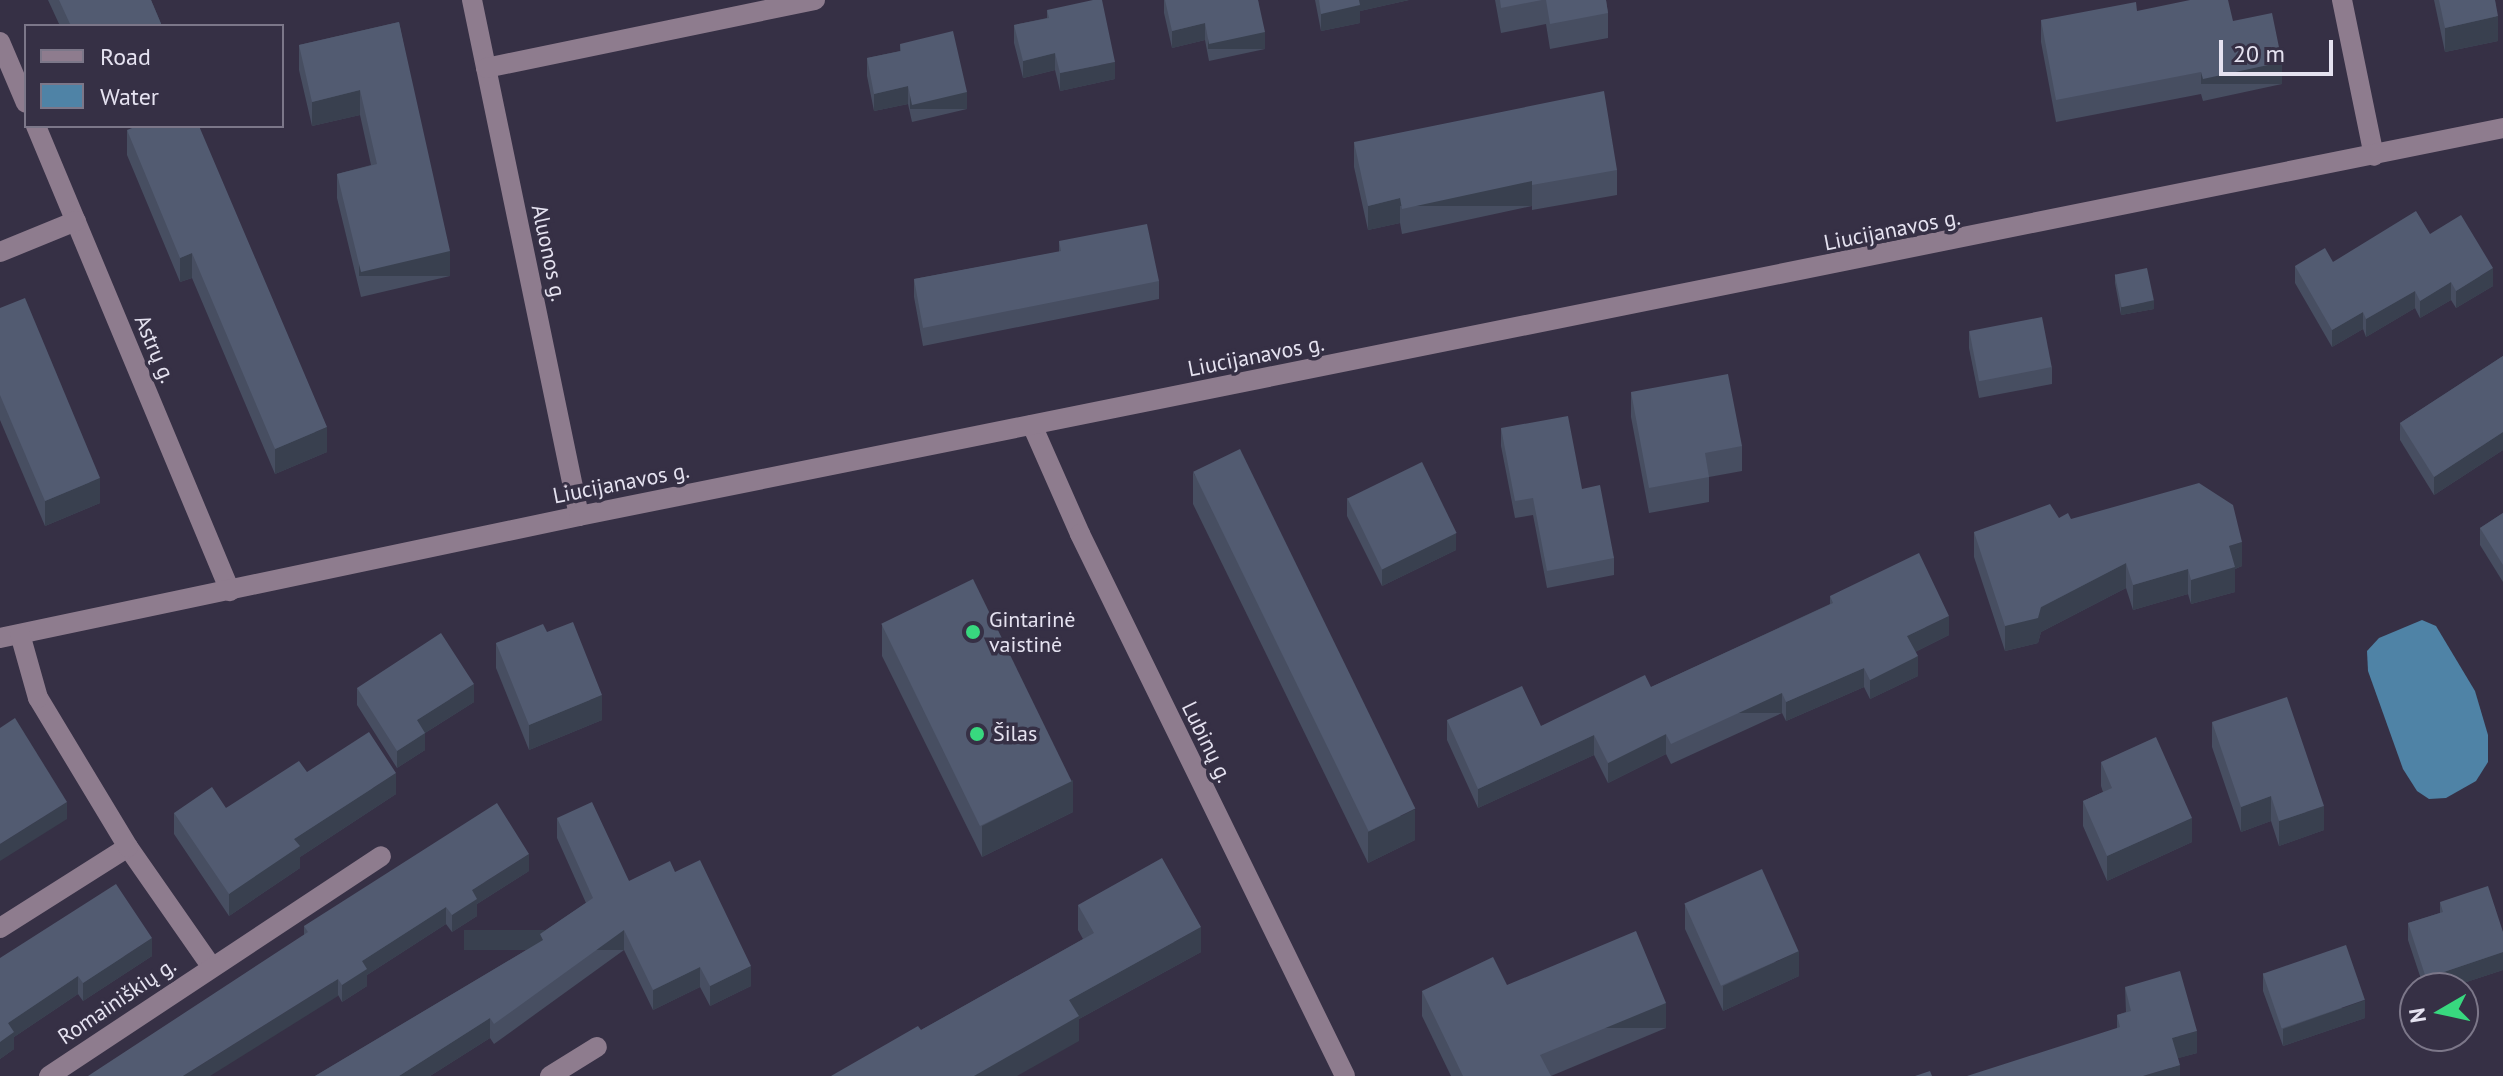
<!DOCTYPE html>
<html>
<head>
<meta charset="utf-8">
<style>
  body { margin:0 }
  #map { position:relative; width:2503px; height:1076px; overflow:hidden; background:#363045; font-family:"PT Sans",sans-serif }
  div>[style] { position:absolute }
  .water>* { inset:0; background:#4f83a6 }
  .minor>* { height:20px; margin:-10px; padding:0 10px; transform-origin:10px; border-radius:10px; background:#8e7c8e }
  .wall>* { inset:0; background:#474e61 }
  .shaded-wall>* { inset:0; background:#39404f; transform-origin:0 0 }
  .building>* { inset:0; background:#525b71; transform-origin:0 0 }
  .dots>* { width:22px; height:22px; translate:-50% -50%; box-sizing:border-box; border:4px solid #363045; border-radius:50% }
  span { translate:-50% -50%; white-space:nowrap; text-align:center; line-height:1.15; -webkit-text-stroke:7px #363045; paint-order:stroke }
  .street-label { font-size:22px; color:#e5e2f0 }
  .poi-label { font-size:22px; color:#e5e2f0 }
  .left { translate:0 -50%; text-align:left }
  .legend { position:absolute; left:24px; top:24px; width:260px; height:104px; box-sizing:border-box; background:#363045; border:2px solid #7c7789; margin:0; padding:10px 14px; list-style:none; font-size:24px; color:#e5e2f0 }
  .legend li { display:flex; align-items:center; gap:16px; height:40px }
  .legend b { width:40px; border:2px solid #7c7789 }
  .north { position:absolute; left:2399px; top:972px; width:80px; height:80px; box-sizing:border-box; background:#363045; border:2px solid #7c7789; border-radius:50%; rotate:261deg; font-size:22px; font-weight:700; line-height:32px; text-align:center; color:#e5e2f0 }
  .north::after { content:''; display:block; margin:auto; width:28px; height:36px; background:#38d87f; clip-path:polygon(50% 0,100% 100%,50% 72%,0 100%) }
  .scale { position:absolute; left:2219px; top:40px; width:114px; height:36px; box-sizing:border-box; border:4px solid #e5e2f0; border-top:0; padding-left:10px; font-size:24px; line-height:28px; white-space:nowrap; color:#e5e2f0; -webkit-text-stroke:6px #363045; paint-order:stroke }
</style>
</head>
<body>
<div id="map">
  <div class="water">
    <i style="clip-path:polygon(2422px 620px,2436px 626px,2475px 691px,2488px 735px,2488px 762px,2476px 781px,2446px 798px,2429px 799px,2417px 791px,2403px 769px,2368px 671px,2367px 651px,2379px 638px)"></i>
  </div>
  <div class="minor">
    <i style="left:472px;top:0;width:527px;rotate:78.28deg"></i>
    <i style="left:2342px;top:0;width:159px;rotate:78.4deg"></i>
    <i style="left:0;top:42px;width:66px;rotate:66.9deg"></i>
    <i style="left:486px;top:68px;width:336px;rotate:-11.7deg"></i>
    <i style="left:36px;top:126px;width:504px;rotate:67.35deg"></i>
    <i style="left:0;top:252px;width:82px;rotate:-22.2deg"></i>
    <i style="left:1032px;top:425px;width:119px;rotate:66.2deg"></i>
    <i style="left:1080px;top:534px;width:603px;rotate:63.94deg"></i>
    <i style="left:0;top:638px;width:592px;rotate:-11.9deg"></i>
    <i style="left:579px;top:516px;width:1963px;rotate:-11.4deg"></i>
    <i style="left:128px;top:847px;width:145px;rotate:55.1deg"></i>
    <i style="left:0;top:928px;width:151px;rotate:-32.3deg"></i>
    <i style="left:128px;top:847px;width:174px;rotate:-121.1deg"></i>
    <i style="left:38px;top:698px;width:66px;rotate:-105.7deg"></i>
    <i style="left:49px;top:1076px;width:398px;rotate:-33.5deg"></i>
    <i style="left:550px;top:1076px;width:55px;rotate:-31.7deg"></i>
  </div>
  <div class="wall">
    <i style="clip-path:polygon(48px 0,151px 0,162px 26px,60px 26px)"></i>
    <i style="clip-path:polygon(1164px 0,1258px 0,1265px 49px,1209px 61px,1205px 40px,1172px 48px,1164px 13px)"></i>
    <i style="clip-path:polygon(1315px 0,1409px 0,1360px 11px,1360px 23px,1321px 31px)"></i>
    <i style="clip-path:polygon(1495px 0,1606px 0,1608px 13px,1608px 38px,1550px 49px,1546px 24px,1501px 33px)"></i>
    <i style="clip-path:polygon(2434px 0,2495px 0,2498px 41px,2445px 52px)"></i>
    <i style="clip-path:polygon(1047px 10px,1115px 79px,1060px 91px,1055px 70px,1023px 78px,1014px 43px,1014px 25px,1047px 18px)"></i>
    <i style="clip-path:polygon(2137px 11px,2233px 21px,2282px 84px,2203px 101px,2201px 94px,2056px 122px,2041px 42px,2041px 20px)"></i>
    <i style="clip-path:polygon(399px 22px,450px 276px,361px 297px,337px 198px,337px 174px,371px 165px,360px 115px,312px 126px,299px 70px,299px 45px)"></i>
    <i style="clip-path:polygon(900px 44px,967px 109px,912px 122px,908px 104px,874px 111px,867px 76px,867px 58px,900px 51px)"></i>
    <i style="clip-path:polygon(127px 130px,327px 452px,275px 474px,192px 278px,180px 282px,127px 155px)"></i>
    <i style="clip-path:polygon(1354px 142px,1617px 170px,1617px 195px,1532px 210px,1532px 206px,1402px 234px,1400px 223px,1368px 230px,1354px 167px)"></i>
    <i style="clip-path:polygon(2430px 234px,2493px 286px,2456px 308px,2451px 300px,2420px 318px,2415px 308px,2366px 337px,2363px 329px,2332px 347px,2295px 283px,2295px 266px,2333px 262px)"></i>
    <i style="clip-path:polygon(1059px 241px,1159px 281px,1159px 299px,923px 346px,914px 297px,914px 279px,1059px 252px)"></i>
    <i style="clip-path:polygon(2115px 274px,2154px 309px,2121px 315px,2115px 283px)"></i>
    <i style="clip-path:polygon(0 308px,100px 503px,45px 526px,0 420px)"></i>
    <i style="clip-path:polygon(1969px 331px,2052px 367px,2052px 384px,1979px 398px,1969px 348px)"></i>
    <i style="clip-path:polygon(2503px 356px,2503px 450px,2434px 495px,2400px 440px,2400px 423px)"></i>
    <i style="clip-path:polygon(1631px 392px,1742px 446px,1742px 471px,1709px 477px,1709px 502px,1649px 513px,1631px 417px)"></i>
    <i style="clip-path:polygon(1501px 428px,1582px 489px,1614px 558px,1614px 575px,1547px 588px,1533px 515px,1515px 518px,1501px 446px)"></i>
    <i style="clip-path:polygon(1193px 472px,1415px 840px,1368px 863px,1193px 504px)"></i>
    <i style="clip-path:polygon(1347px 498px,1456px 550px,1382px 586px,1347px 516px)"></i>
    <i style="clip-path:polygon(2503px 513px,2503px 582px,2480px 545px,2480px 528px)"></i>
    <i style="clip-path:polygon(2059px 518px,2071px 519px,2242px 566px,2235px 569px,2235px 592px,2191px 604px,2188px 594px,2133px 610px,2126px 588px,2041px 632px,2038px 643px,2005px 651px,1974px 557px,1974px 532px)"></i>
    <i style="clip-path:polygon(1830px 596px,1949px 635px,1915px 652px,1918px 676px,1870px 699px,1864px 687px,1786px 721px,1782px 713px,1671px 764px,1666px 754px,1608px 783px,1594px 755px,1478px 808px,1447px 740px,1447px 720px,1541px 726px,1651px 687px,1830px 604px)"></i>
    <i style="clip-path:polygon(882px 624px,1073px 812px,982px 857px,882px 656px)"></i>
    <i style="clip-path:polygon(547px 632px,602px 720px,529px 750px,496px 668px,496px 643px)"></i>
    <i style="clip-path:polygon(357px 688px,474px 702px,425px 733px,425px 750px,397px 768px,357px 705px)"></i>
    <i style="clip-path:polygon(2212px 722px,2324px 830px,2279px 846px,2271px 821px,2241px 832px,2212px 747px)"></i>
    <i style="clip-path:polygon(2101px 762px,2192px 842px,2107px 881px,2083px 826px,2083px 801px,2103px 792px,2101px 786px)"></i>
    <i style="clip-path:polygon(307px 772px,396px 794px,300px 857px,300px 868px,229px 916px,174px 834px,174px 813px,226px 808px)"></i>
    <i style="clip-path:polygon(557px 818px,629px 881px,675px 872px,751px 986px,710px 1006px,700px 987px,653px 1010px,624px 950px,494px 1044px,490px 1038px,430px 1076px,315px 1076px,540px 942px,540px 934px,586px 903px,557px 838px)"></i>
    <i style="clip-path:polygon(529px 871px,477px 904px,477px 916px,452px 932px,446px 924px,367px 975px,367px 986px,342px 1002px,304px 934px,304px 926px)"></i>
    <i style="clip-path:polygon(2440px 902px,2503px 932px,2503px 970px,2448px 988px,2424px 988px,2408px 940px,2408px 923px,2440px 913px)"></i>
    <i style="clip-path:polygon(1078px 905px,1201px 952px,1079px 1019px,1079px 1041px,921px 1030px,1083px 939px,1078px 930px)"></i>
    <i style="clip-path:polygon(1685px 905px,1799px 976px,1723px 1011px,1685px 929px)"></i>
    <i style="clip-path:polygon(152px 956px,83px 1001px,78px 994px,14px 1037px,14px 1049px,0 1059px,0 958px)"></i>
    <i style="clip-path:polygon(2263px 973px,2365px 1018px,2283px 1046px,2263px 991px)"></i>
    <i style="clip-path:polygon(1507px 985px,1666px 1028px,1551px 1076px,1451px 1076px,1422px 1016px,1422px 991px)"></i>
    <i style="clip-path:polygon(2125px 987px,2197px 1053px,2178px 1058px,2180px 1076px,2117px 1028px,2117px 1015px,2126px 1012px)"></i>
  </div>
  <div class="shaded-wall">
    <i style="clip-path:polygon(1358px 0,1409px 0,1360px 11px,1360px 23px,1321px 31px,1321px 14px)"></i>
    <i style="clip-path:polygon(2498px 16px,2498px 41px,2445px 52px,2445px 28px)"></i>
    <i style="clip-path:polygon(1205px 23px,1205px 40px,1172px 48px,1172px 31px)"></i>
    <i style="left:1265px;top:32px;width:17px;height:57px;rotate:90deg"></i>
    <i style="clip-path:polygon(1055px 53px,1055px 70px,1023px 78px,1023px 61px)"></i>
    <i style="clip-path:polygon(1115px 62px,1115px 79px,1060px 91px,1060px 73px)"></i>
    <i style="left:2282px;top:62px;width:22px;height:81px;rotate:90deg"></i>
    <i style="clip-path:polygon(908px 86px,908px 104px,874px 111px,874px 94px)"></i>
    <i style="clip-path:polygon(360px 90px,360px 115px,312px 126px,312px 102px)"></i>
    <i style="left:967px;top:92px;width:17px;height:57px;rotate:90deg"></i>
    <i style="left:1532px;top:181px;width:25px;height:133px;rotate:90deg"></i>
    <i style="clip-path:polygon(1400px 198px,1400px 223px,1368px 230px,1368px 206px)"></i>
    <i style="left:450px;top:251px;width:25px;height:91px;rotate:90deg"></i>
    <i style="clip-path:polygon(192px 253px,192px 278px,180px 282px,180px 258px)"></i>
    <i style="clip-path:polygon(2493px 268px,2493px 286px,2456px 308px,2456px 291px)"></i>
    <i style="clip-path:polygon(2451px 282px,2451px 300px,2420px 318px,2420px 301px)"></i>
    <i style="clip-path:polygon(2415px 291px,2415px 308px,2366px 337px,2366px 319px)"></i>
    <i style="clip-path:polygon(2154px 300px,2154px 309px,2121px 315px,2121px 307px)"></i>
    <i style="clip-path:polygon(2363px 312px,2363px 329px,2332px 347px,2332px 330px)"></i>
    <i style="clip-path:polygon(327px 427px,327px 452px,275px 474px,275px 449px)"></i>
    <i style="clip-path:polygon(2503px 432px,2503px 450px,2434px 495px,2434px 477px)"></i>
    <i style="clip-path:polygon(100px 478px,100px 503px,45px 526px,45px 501px)"></i>
    <i style="clip-path:polygon(1456px 533px,1456px 550px,1382px 586px,1382px 569px)"></i>
    <i style="clip-path:polygon(2242px 542px,2242px 566px,2235px 569px,2235px 592px,2191px 604px,2191px 580px,2229px 546px)"></i>
    <i style="clip-path:polygon(2126px 563px,2126px 588px,2041px 632px,2038px 643px,2005px 651px,2005px 626px)"></i>
    <i style="clip-path:polygon(2188px 569px,2188px 594px,2133px 610px,2133px 585px)"></i>
    <i style="clip-path:polygon(1949px 616px,1949px 635px,1907px 656px,1907px 636px)"></i>
    <i style="clip-path:polygon(1918px 656px,1918px 676px,1870px 699px,1870px 680px)"></i>
    <i style="clip-path:polygon(1864px 668px,1864px 687px,1786px 721px,1786px 702px)"></i>
    <i style="clip-path:polygon(474px 684px,474px 702px,417px 738px,417px 720px)"></i>
    <i style="left:1782px;top:693px;width:20px;height:122px;rotate:90deg"></i>
    <i style="clip-path:polygon(602px 695px,602px 720px,529px 750px,529px 725px)"></i>
    <i style="clip-path:polygon(425px 733px,425px 750px,397px 768px,397px 751px)"></i>
    <i style="clip-path:polygon(1666px 734px,1666px 754px,1608px 783px,1608px 763px)"></i>
    <i style="clip-path:polygon(1594px 735px,1594px 755px,1478px 808px,1478px 789px)"></i>
    <i style="clip-path:polygon(396px 773px,396px 794px,300px 857px,300px 868px,229px 916px,229px 894px,294px 839px)"></i>
    <i style="clip-path:polygon(1073px 780px,1073px 812px,982px 857px,982px 826px)"></i>
    <i style="clip-path:polygon(2271px 796px,2271px 821px,2241px 832px,2241px 807px)"></i>
    <i style="clip-path:polygon(67px 802px,67px 819px,0 861px,0 844px)"></i>
    <i style="clip-path:polygon(2324px 806px,2324px 830px,2279px 846px,2279px 821px)"></i>
    <i style="clip-path:polygon(1415px 809px,1415px 840px,1368px 863px,1368px 832px)"></i>
    <i style="clip-path:polygon(2192px 818px,2192px 842px,2107px 881px,2107px 856px)"></i>
    <i style="clip-path:polygon(529px 854px,529px 871px,477px 904px,477px 916px,452px 932px,452px 915px,472px 890px)"></i>
    <i style="clip-path:polygon(446px 907px,446px 924px,367px 975px,367px 986px,342px 1002px,342px 985px,362px 961px)"></i>
    <i style="clip-path:polygon(1201px 927px,1201px 952px,1079px 1019px,1079px 1041px,1017px 1076px,974px 1076px,1069px 1000px)"></i>
    <i style="left:624px;top:930px;width:20px;height:160px;rotate:90deg"></i>
    <i style="clip-path:polygon(152px 938px,152px 956px,83px 1001px,83px 983px)"></i>
    <i style="clip-path:polygon(1799px 951px,1799px 976px,1723px 1011px,1723px 986px)"></i>
    <i style="clip-path:polygon(2503px 952px,2503px 970px,2448px 988px,2426px 988px,2426px 978px)"></i>
    <i style="clip-path:polygon(751px 966px,751px 986px,710px 1006px,710px 986px)"></i>
    <i style="clip-path:polygon(700px 967px,700px 987px,653px 1010px,653px 990px)"></i>
    <i style="clip-path:polygon(78px 976px,78px 994px,14px 1037px,14px 1049px,0 1059px,0 1042px,8px 1023px)"></i>
    <i style="clip-path:polygon(338px 979px,338px 996px,210px 1076px,183px 1076px)"></i>
    <i style="clip-path:polygon(2365px 1000px,2365px 1018px,2283px 1046px,2283px 1029px)"></i>
    <i style="left:1666px;top:1003px;width:25px;height:136px;rotate:90deg"></i>
    <i style="clip-path:polygon(490px 1018px,490px 1038px,430px 1076px,399px 1076px)"></i>
    <i style="clip-path:polygon(2197px 1031px,2197px 1053px,2172px 1060px,2172px 1038px)"></i>
    <i style="clip-path:polygon(2180px 1065px,2180px 1076px,2143px 1076px)"></i>
  </div>
  <div class="building">
    <i style="clip-path:polygon(59px 0,151px 0,162px 26px,71px 26px)"></i>
    <i style="clip-path:polygon(1093px 0,1102px 0,1115px 62px,1060px 73px,1055px 53px,1023px 61px,1014px 25px,1049px 18px,1047px 10px)"></i>
    <i style="clip-path:polygon(1165px 0,1258px 0,1265px 32px,1209px 44px,1205px 23px,1172px 31px)"></i>
    <i style="clip-path:polygon(1319px 0,1359px 0,1360px 5px,1321px 14px)"></i>
    <i style="clip-path:polygon(1500px 0,1542px 0,1501px 8px)"></i>
    <i style="clip-path:polygon(1546px 0,1606px 0,1608px 13px,1550px 24px)"></i>
    <i style="clip-path:polygon(2190px 0,2228px 0,2233px 21px,2272px 13px,2282px 62px,2203px 79px,2201px 72px,2056px 100px,2041px 20px,2136px 2px,2137px 11px)"></i>
    <i style="clip-path:polygon(2439px 0,2495px 0,2498px 16px,2445px 28px)"></i>
    <i style="clip-path:polygon(399px 22px,450px 251px,361px 272px,337px 174px,377px 164px,360px 90px,312px 102px,299px 45px)"></i>
    <i style="clip-path:polygon(953px 31px,967px 92px,912px 105px,908px 86px,874px 94px,867px 58px,901px 51px,900px 44px)"></i>
    <i style="clip-path:polygon(1604px 91px,1617px 170px,1532px 185px,1532px 181px,1402px 209px,1400px 198px,1368px 206px,1354px 142px)"></i>
    <i style="clip-path:polygon(137px 126px,199px 126px,327px 427px,275px 449px,192px 253px,180px 258px,127px 130px)"></i>
    <i style="clip-path:polygon(2416px 211px,2430px 234px,2461px 215px,2493px 268px,2456px 291px,2451px 282px,2420px 301px,2415px 291px,2366px 319px,2363px 312px,2332px 330px,2295px 266px,2325px 248px,2333px 262px)"></i>
    <i style="clip-path:polygon(1147px 224px,1159px 281px,923px 328px,914px 279px,1061px 251px,1059px 241px)"></i>
    <i style="left:2147px;top:268px;width:33px;height:33px;rotate:78deg"></i>
    <i style="clip-path:polygon(25px 298px,100px 478px,45px 501px,0 395px,0 308px)"></i>
    <i style="left:2042px;top:317px;width:51px;height:74px;rotate:79deg"></i>
    <i style="clip-path:polygon(2503px 356px,2503px 432px,2434px 477px,2400px 423px)"></i>
    <i style="clip-path:polygon(1728px 374px,1742px 446px,1705px 453px,1709px 477px,1649px 488px,1631px 392px)"></i>
    <i style="clip-path:polygon(1568px 416px,1582px 489px,1600px 485px,1614px 558px,1547px 571px,1533px 498px,1515px 501px,1501px 428px)"></i>
    <i style="left:1240px;top:449px;width:400px;height:52px;rotate:64deg"></i>
    <i style="left:1422px;top:462px;width:79px;height:83px;rotate:64deg"></i>
    <i style="clip-path:polygon(2199px 483px,2233px 505px,2242px 542px,2229px 546px,2235px 567px,2191px 580px,2188px 569px,2133px 585px,2126px 563px,2041px 607px,2038px 618px,2005px 626px,1974px 532px,2050px 504px,2059px 518px,2068px 513px,2071px 519px)"></i>
    <i style="clip-path:polygon(2503px 513px,2503px 565px,2480px 528px)"></i>
    <i style="clip-path:polygon(1919px 553px,1949px 616px,1907px 636px,1918px 656px,1870px 680px,1864px 668px,1786px 702px,1782px 693px,1671px 744px,1666px 734px,1608px 763px,1594px 735px,1478px 789px,1447px 720px,1522px 686px,1541px 726px,1645px 675px,1651px 687px,1833px 603px,1830px 596px)"></i>
    <i style="left:973px;top:579px;width:225px;height:102px;rotate:64deg"></i>
    <i style="clip-path:polygon(573px 622px,602px 695px,529px 725px,496px 643px,543px 624px,547px 632px)"></i>
    <i style="clip-path:polygon(441px 633px,474px 684px,417px 720px,425px 733px,397px 751px,357px 688px)"></i>
    <i style="clip-path:polygon(2287px 697px,2324px 806px,2279px 821px,2271px 796px,2241px 807px,2212px 722px)"></i>
    <i style="clip-path:polygon(15px 718px,67px 802px,0 844px,0 728px)"></i>
    <i style="clip-path:polygon(369px 732px,396px 773px,294px 839px,300px 846px,229px 894px,174px 813px,212px 787px,226px 808px,299px 761px,307px 772px)"></i>
    <i style="clip-path:polygon(2156px 737px,2192px 818px,2107px 856px,2083px 801px,2112px 788px,2101px 762px)"></i>
    <i style="clip-path:polygon(592px 802px,629px 881px,670px 861px,675px 872px,700px 860px,751px 966px,710px 986px,700px 967px,653px 990px,624px 930px,494px 1024px,490px 1018px,399px 1076px,315px 1076px,543px 940px,540px 934px,593px 898px,557px 818px)"></i>
    <i style="clip-path:polygon(497px 803px,529px 854px,472px 890px,477px 899px,452px 915px,446px 907px,362px 961px,367px 969px,342px 985px,338px 979px,183px 1076px,88px 1076px,308px 932px,304px 926px)"></i>
    <i style="clip-path:polygon(1162px 858px,1201px 927px,1069px 1000px,1079px 1016px,974px 1076px,831px 1076px,918px 1026px,921px 1030px,1094px 933px,1078px 905px)"></i>
    <i style="left:1762px;top:869px;width:90px;height:85px;rotate:66deg"></i>
    <i style="clip-path:polygon(116px 884px,152px 938px,83px 983px,78px 976px,8px 1023px,14px 1032px,0 1042px,0 958px)"></i>
    <i style="clip-path:polygon(2488px 886px,2503px 932px,2503px 952px,2426px 978px,2408px 923px,2443px 912px,2440px 902px)"></i>
    <i style="clip-path:polygon(1636px 931px,1666px 1003px,1540px 1055px,1551px 1076px,1463px 1076px,1422px 991px,1493px 957px,1507px 985px)"></i>
    <i style="left:2346px;top:945px;width:58px;height:88px;rotate:71deg"></i>
    <i style="clip-path:polygon(2180px 971px,2197px 1031px,2172px 1038px,2180px 1065px,2143px 1076px,1967px 1076px,2120px 1027px,2117px 1015px,2131px 1011px,2125px 987px)"></i>
    <i style="clip-path:polygon(1930px 1071px,1932px 1076px,1915px 1076px)"></i>
  </div>
  <div class="dots">
    <i style="left:973px;top:632px;background:#38d87f"></i>
    <i style="left:977px;top:734px;background:#38d87f"></i>
  </div>
  <div class="street-label">
    <span style="left:1892px;top:230px;rotate:-11deg">Liucijanavos g.</span>
    <span style="left:549px;top:253px;rotate:78deg">Aluonos g.</span>
    <span style="left:155px;top:349px;rotate:67deg">Astrų g.</span>
    <span style="left:1256px;top:356px;rotate:-11deg">Liucijanavos g.</span>
    <span style="left:621px;top:483px;rotate:-11deg">Liucijanavos g.</span>
    <span style="left:1207px;top:742px;rotate:64deg">Lubinų g.</span>
    <span style="left:117px;top:1001px;rotate:-34deg">Romainiškių g.</span>
  </div>
  <div class="poi-label">
    <span class="left" style="left:989px;top:632px">Gintarinė<br>vaistinė</span>
    <span class="left" style="left:993px;top:734px">Šilas</span>
  </div>
  <ul class="legend">
  <li><b style="height:10px;background:#8e7c8e"></b>Road</li>
  <li><b style="height:22px;background:#4f83a6"></b>Water</li>
  </ul>
  <div class="north">N</div>
  <div class="scale">20 m</div>
</div>
</body>
</html>
